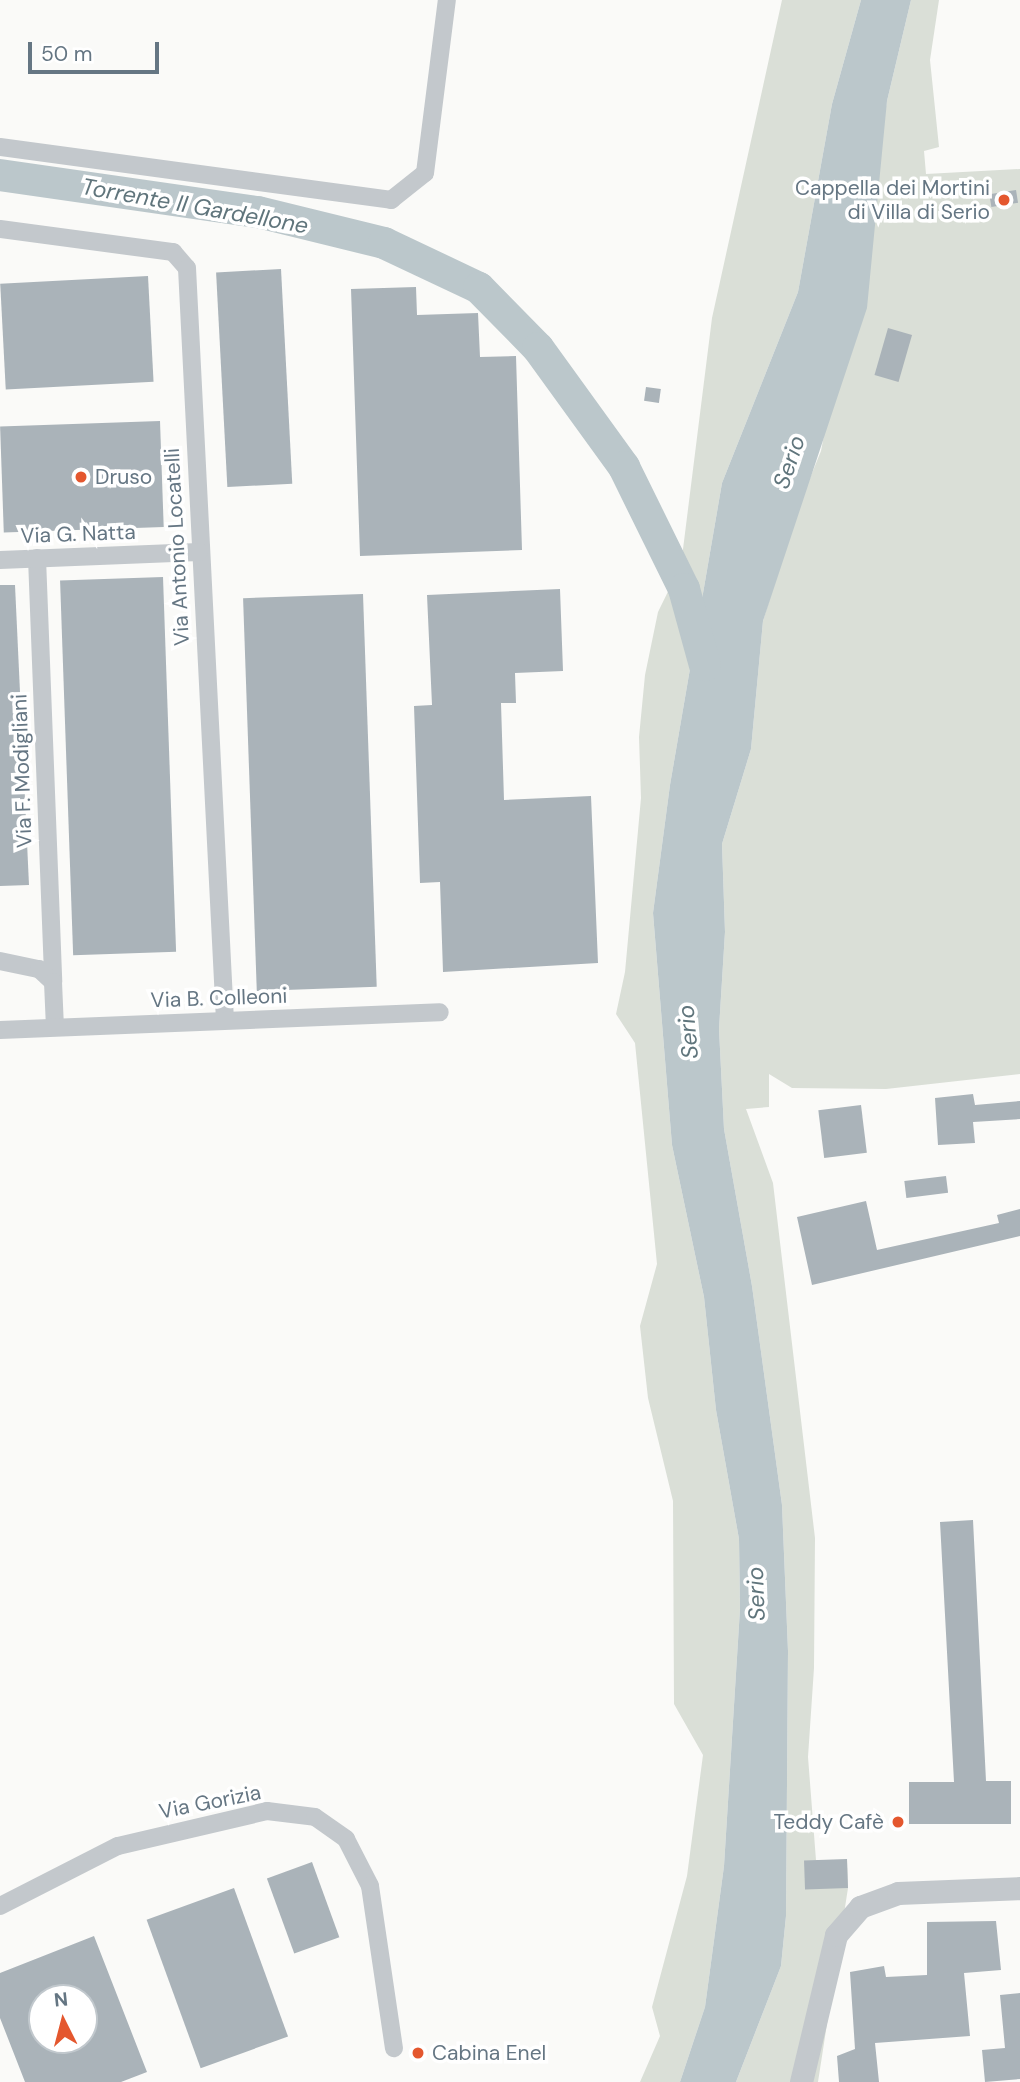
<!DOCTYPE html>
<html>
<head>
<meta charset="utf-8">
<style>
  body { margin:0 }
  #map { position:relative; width:1020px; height:2082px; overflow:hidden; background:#fafaf8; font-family:"DM Sans",sans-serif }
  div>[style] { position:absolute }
  .green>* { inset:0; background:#dadfd7 }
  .water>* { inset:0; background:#bbc7cb }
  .river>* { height:32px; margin:-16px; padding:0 16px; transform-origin:16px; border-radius:16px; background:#bbc7cb }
  .building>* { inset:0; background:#aab3b9; transform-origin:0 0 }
  .minor>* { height:18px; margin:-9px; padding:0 9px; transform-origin:9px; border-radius:9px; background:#c3c8cc }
  .tertiary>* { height:23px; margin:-11.5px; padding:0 11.5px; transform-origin:11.5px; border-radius:11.5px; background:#c3c8cc }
  .dots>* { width:19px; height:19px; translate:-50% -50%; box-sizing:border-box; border:4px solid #fff; border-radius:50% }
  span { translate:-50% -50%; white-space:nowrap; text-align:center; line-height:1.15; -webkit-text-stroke:7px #fff; paint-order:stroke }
  .poi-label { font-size:21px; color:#657683 }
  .right { translate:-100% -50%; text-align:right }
  .left { translate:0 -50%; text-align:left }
  .street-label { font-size:21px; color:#657683 }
  .water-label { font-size:23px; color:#60757c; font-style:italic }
  .north { position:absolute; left:28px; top:1984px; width:70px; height:70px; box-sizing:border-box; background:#fff; border:2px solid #c1c8cd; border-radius:50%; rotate:354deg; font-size:19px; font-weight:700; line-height:28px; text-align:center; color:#657683 }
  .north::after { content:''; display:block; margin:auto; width:24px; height:32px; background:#e4572e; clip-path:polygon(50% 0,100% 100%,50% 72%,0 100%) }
  .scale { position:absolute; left:28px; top:42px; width:131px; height:32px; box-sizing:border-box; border:4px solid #657683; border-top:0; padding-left:9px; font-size:21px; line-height:24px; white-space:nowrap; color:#657683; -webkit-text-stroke:5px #fff; paint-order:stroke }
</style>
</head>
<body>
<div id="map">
  <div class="green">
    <i style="clip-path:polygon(782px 0,861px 0,832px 104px,798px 292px,722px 483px,670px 785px,653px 913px,672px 1145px,704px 1297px,716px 1410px,739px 1539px,740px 1609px,724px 1866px,705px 2007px,680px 2082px,640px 2082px,660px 2036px,652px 2007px,687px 1876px,703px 1755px,674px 1704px,673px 1501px,648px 1398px,640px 1326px,657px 1264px,635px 1043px,616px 1014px,625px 972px,641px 798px,639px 737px,645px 675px,658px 612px,681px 565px,712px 318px)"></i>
    <i style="clip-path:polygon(911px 0,939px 0,930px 60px,939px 147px,924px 151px,926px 174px,1020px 169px,1020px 1074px,886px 1089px,792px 1088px,769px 1074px,769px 1107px,746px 1109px,773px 1183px,815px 1538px,814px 1668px,808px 1757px,816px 1860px,847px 1860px,848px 1888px,818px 2082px,736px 2082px,781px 1966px,786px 1916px,788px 1651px,782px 1505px,752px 1286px,724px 1129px,719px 1029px,725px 932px,722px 844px,751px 749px,763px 621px,795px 515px,821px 451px,887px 101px)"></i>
  </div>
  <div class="water">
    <i style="clip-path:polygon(861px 0,911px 0,887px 101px,867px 308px,763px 621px,751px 749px,722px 844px,725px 932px,719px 1029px,724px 1129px,752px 1286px,782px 1505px,788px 1651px,786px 1916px,781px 1966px,736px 2082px,680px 2082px,705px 2007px,724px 1866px,740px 1609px,739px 1539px,716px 1410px,704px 1297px,672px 1145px,653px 913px,670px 785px,722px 483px,798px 292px,832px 104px)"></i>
  </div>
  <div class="river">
    <i style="left:0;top:175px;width:261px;rotate:8.2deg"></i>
    <i style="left:258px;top:212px;width:130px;rotate:13.8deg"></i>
    <i style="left:384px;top:243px;width:105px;rotate:25.3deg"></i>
    <i style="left:479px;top:288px;width:84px;rotate:45.5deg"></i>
    <i style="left:538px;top:348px;width:147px;rotate:54.1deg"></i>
    <i style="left:624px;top:467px;width:136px;rotate:63.8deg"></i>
    <i style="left:684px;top:589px;width:79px;rotate:74.6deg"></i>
  </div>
  <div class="building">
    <i style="left:1016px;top:190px;width:13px;height:27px;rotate:81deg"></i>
    <i style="left:281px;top:269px;width:215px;height:65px;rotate:87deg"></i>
    <i style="left:148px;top:276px;width:106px;height:148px;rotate:87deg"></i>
    <i style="clip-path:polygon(416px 287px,417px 315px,478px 313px,480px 357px,516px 356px,522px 550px,360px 556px,351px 289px)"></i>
    <i style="left:888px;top:328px;width:25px;height:49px;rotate:16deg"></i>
    <i style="left:646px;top:387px;width:15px;height:14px;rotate:8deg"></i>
    <i style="left:160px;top:421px;width:106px;height:160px;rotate:88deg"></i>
    <i style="left:163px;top:577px;width:375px;height:103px;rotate:88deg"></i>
    <i style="clip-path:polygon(0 585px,15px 585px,29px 885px,0 886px)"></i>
    <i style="clip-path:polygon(560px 589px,563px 671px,515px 673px,516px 703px,501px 703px,504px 800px,591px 796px,598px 963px,443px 972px,440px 882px,420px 883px,414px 706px,432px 705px,427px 595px)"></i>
    <i style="left:363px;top:594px;width:393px;height:120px;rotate:88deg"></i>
    <i style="clip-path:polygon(973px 1094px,975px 1105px,1020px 1101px,1020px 1119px,973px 1122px,975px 1143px,938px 1145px,935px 1098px)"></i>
    <i style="left:861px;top:1105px;width:48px;height:43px;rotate:83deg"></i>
    <i style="left:946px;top:1176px;width:17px;height:42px;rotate:83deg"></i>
    <i style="clip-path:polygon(866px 1201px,877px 1250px,999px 1223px,997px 1215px,1020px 1209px,1020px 1236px,812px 1285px,797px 1217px)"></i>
    <i style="clip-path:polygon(973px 1520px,986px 1781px,1011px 1781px,1011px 1824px,909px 1824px,909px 1782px,954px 1782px,940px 1522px)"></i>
    <i style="left:847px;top:1859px;width:29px;height:43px;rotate:88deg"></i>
    <i style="left:312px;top:1862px;width:80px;height:48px;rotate:70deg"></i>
    <i style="left:234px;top:1888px;width:158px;height:93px;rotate:70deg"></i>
    <i style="clip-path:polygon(996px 1921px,1001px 1970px,964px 1973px,970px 2036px,875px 2043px,879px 2082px,839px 2082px,837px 2056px,855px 2049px,850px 1972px,884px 1966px,886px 1977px,927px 1975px,927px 1922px)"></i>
    <i style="clip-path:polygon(evenodd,94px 1936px,147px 2072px,121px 2082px,25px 2082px,0 2018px,0 1973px,94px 1936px,42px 1998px,84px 1998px,84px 2040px,42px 2040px,42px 1998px)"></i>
    <i style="clip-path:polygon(1020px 1993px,1020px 2079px,985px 2082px,982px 2050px,1005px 2048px,1000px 1995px)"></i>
  </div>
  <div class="minor">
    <i style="left:0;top:147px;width:395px;rotate:7.7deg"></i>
    <i style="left:391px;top:200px;width:43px;rotate:-38.5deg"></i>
    <i style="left:425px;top:173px;width:174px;rotate:-82.8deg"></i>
    <i style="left:0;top:229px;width:175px;rotate:7.6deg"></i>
    <i style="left:173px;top:252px;width:21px;rotate:49deg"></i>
    <i style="left:187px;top:268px;width:753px;rotate:87.11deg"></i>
    <i style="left:37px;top:558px;width:424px;rotate:87.8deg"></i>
    <i style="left:0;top:560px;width:199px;rotate:-2.3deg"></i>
    <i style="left:0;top:961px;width:40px;rotate:12deg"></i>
    <i style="left:39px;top:969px;width:19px;rotate:43deg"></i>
    <i style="left:53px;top:982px;width:45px;rotate:87.5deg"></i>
    <i style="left:0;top:1030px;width:440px;rotate:-2.3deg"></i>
    <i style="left:0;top:1906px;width:132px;rotate:-27deg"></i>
    <i style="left:118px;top:1846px;width:153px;rotate:-13.2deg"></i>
    <i style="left:267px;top:1811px;width:48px;rotate:7.1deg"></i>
    <i style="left:315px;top:1817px;width:38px;rotate:35deg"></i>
    <i style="left:346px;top:1839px;width:53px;rotate:62.9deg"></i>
    <i style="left:370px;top:1886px;width:164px;rotate:81.6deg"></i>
  </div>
  <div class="tertiary">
    <i style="left:801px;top:2082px;width:151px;rotate:-76.6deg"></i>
    <i style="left:836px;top:1935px;width:37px;rotate:-49deg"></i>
    <i style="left:860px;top:1907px;width:40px;rotate:-20.2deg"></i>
    <i style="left:898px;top:1893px;width:122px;rotate:-2.3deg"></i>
  </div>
  <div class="dots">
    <i style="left:1004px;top:200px;background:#e4572e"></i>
    <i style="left:81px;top:477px;background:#e4572e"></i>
    <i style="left:898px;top:1822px;background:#e4572e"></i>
    <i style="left:418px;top:2053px;background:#e4572e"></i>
  </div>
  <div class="poi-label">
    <span class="right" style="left:990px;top:200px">Cappella dei Mortini<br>di Villa di Serio</span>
    <span class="left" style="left:95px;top:477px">Druso</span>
    <span class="right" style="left:884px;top:1822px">Teddy Cafè</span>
    <span class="left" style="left:432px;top:2053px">Cabina Enel</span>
  </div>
  <div class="street-label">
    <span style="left:78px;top:534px;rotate:-2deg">Via G. Natta</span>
    <span style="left:177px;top:547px;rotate:-93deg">Via Antonio Locatelli</span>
    <span style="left:22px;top:771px;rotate:-92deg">Via F. Modigliani</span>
    <span style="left:219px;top:998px;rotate:-2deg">Via B. Colleoni</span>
    <span style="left:210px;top:1802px;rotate:-11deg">Via Gorizia</span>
  </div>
  <div class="water-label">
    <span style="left:195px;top:206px;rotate:10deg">Torrente Il Gardellone</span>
    <span style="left:789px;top:462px;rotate:-71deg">Serio</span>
    <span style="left:688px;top:1032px;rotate:-95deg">Serio</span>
    <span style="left:756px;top:1594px;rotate:-92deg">Serio</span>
  </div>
  <div class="north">N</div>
  <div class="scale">50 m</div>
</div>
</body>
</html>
